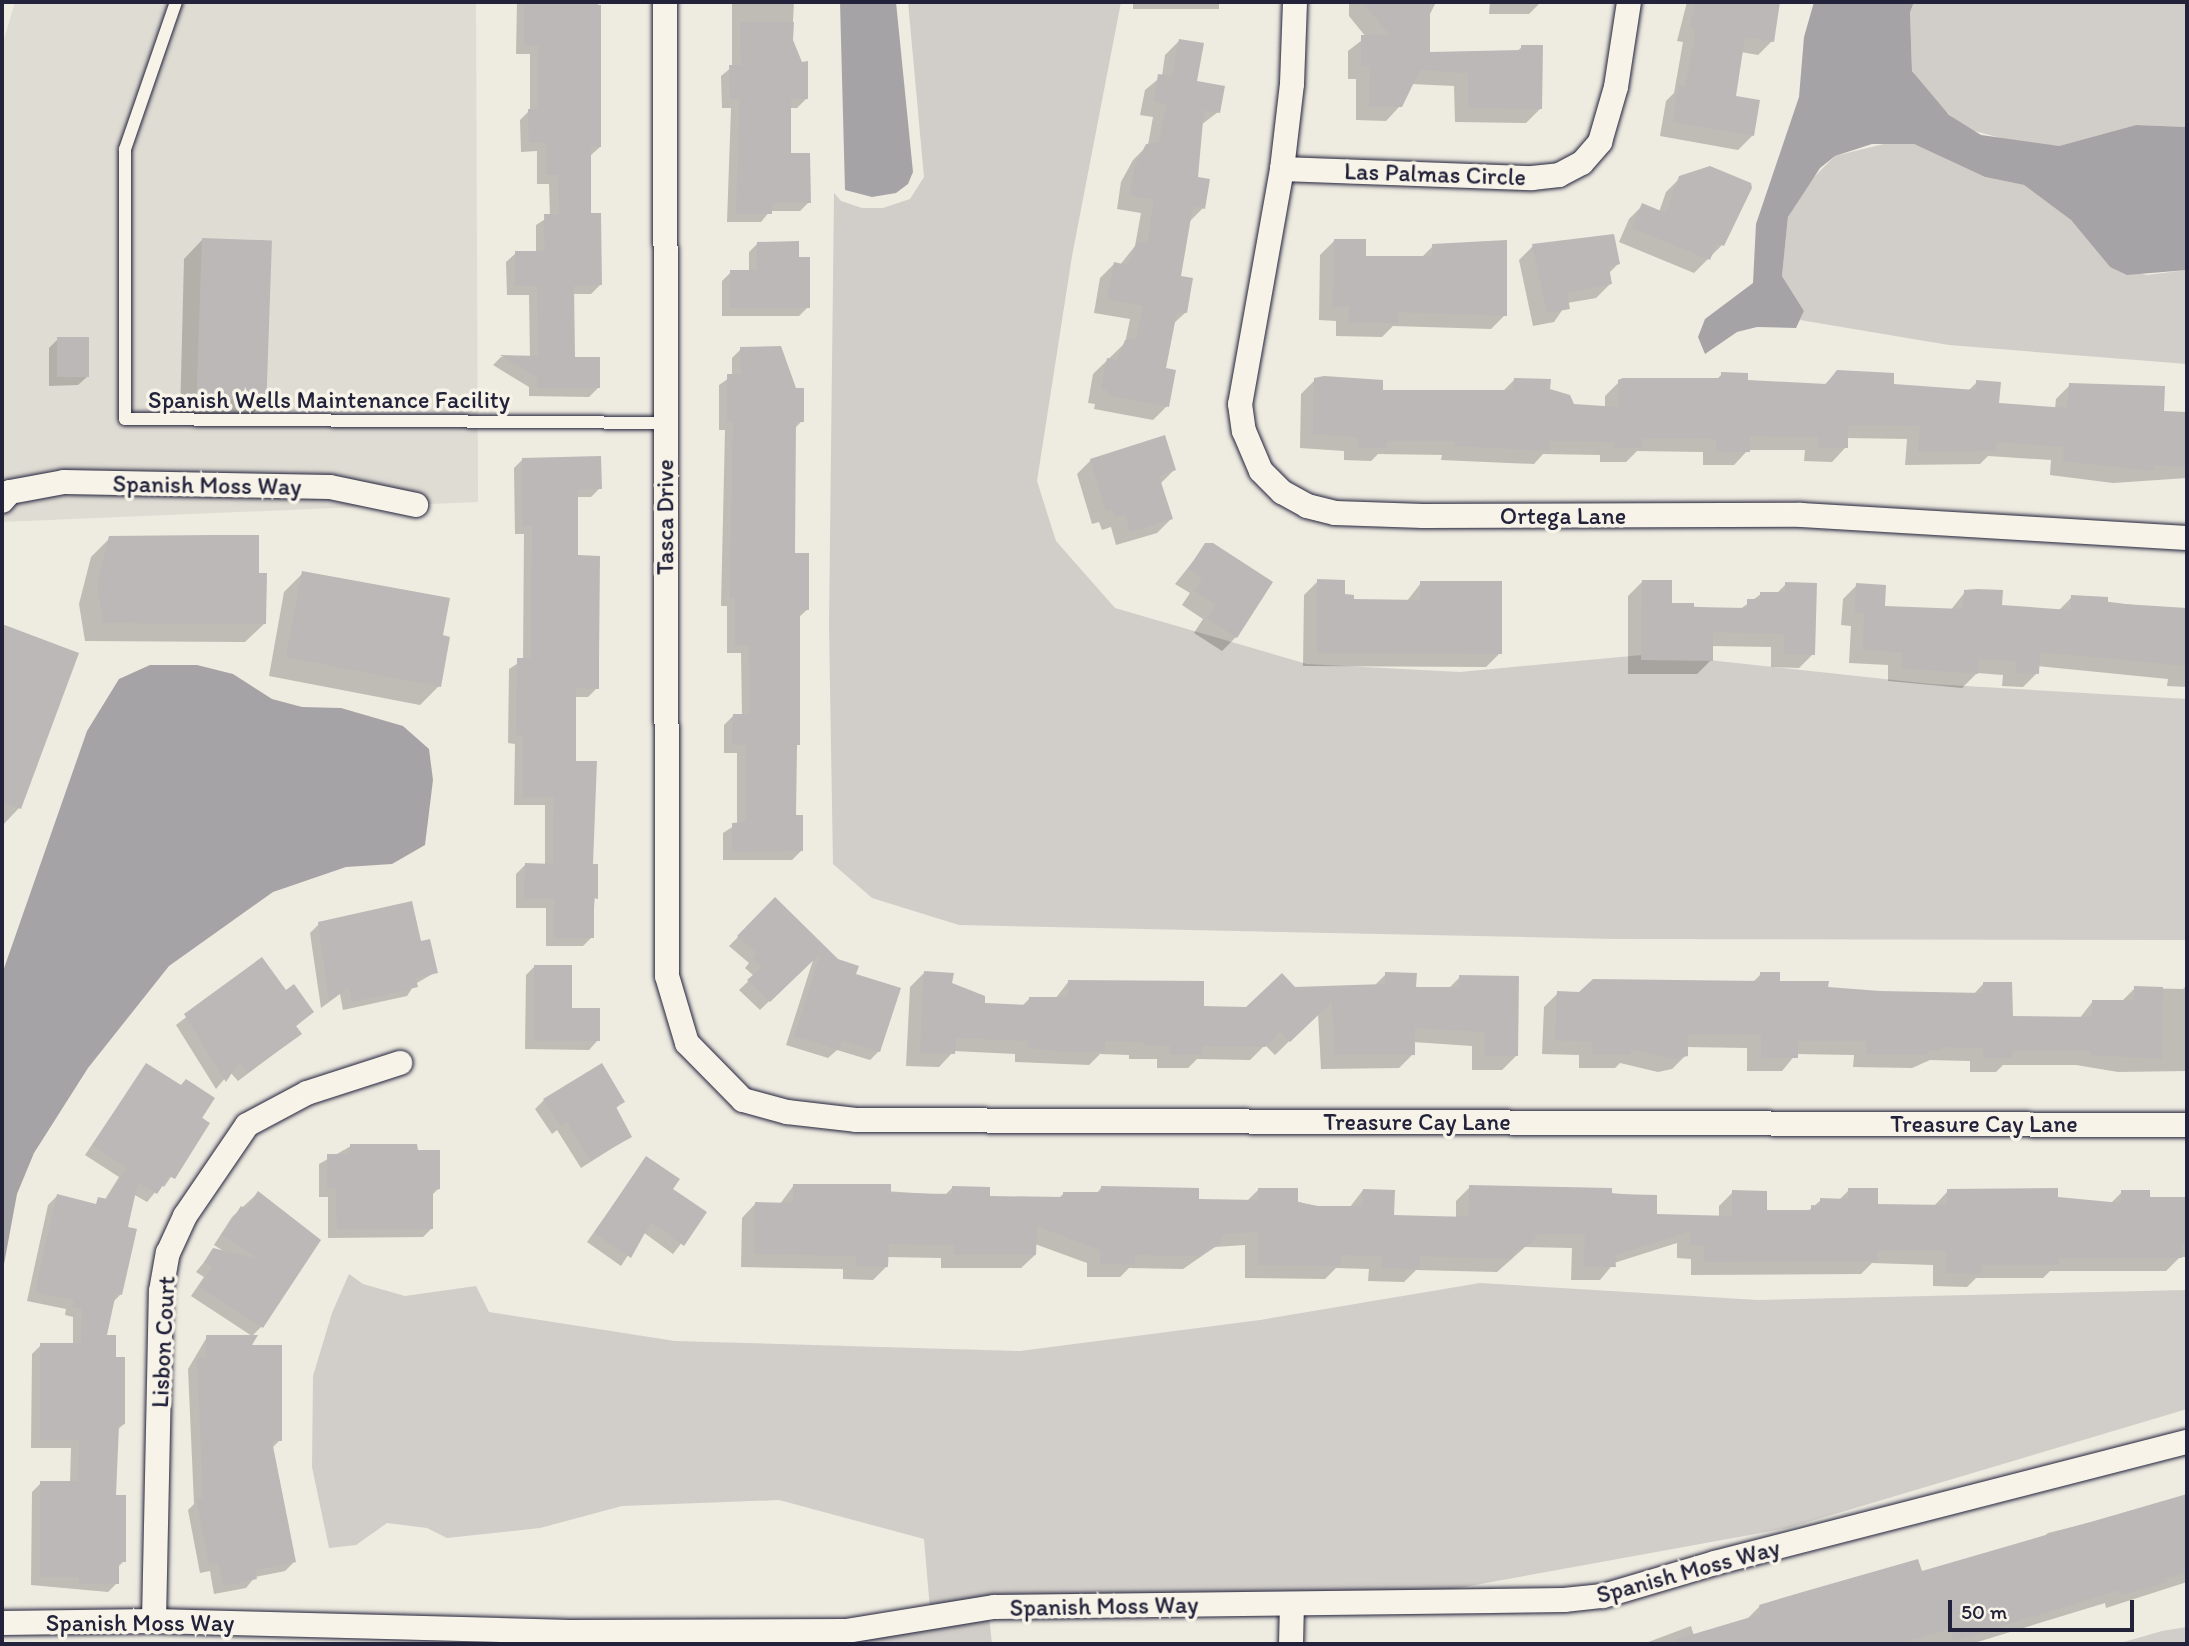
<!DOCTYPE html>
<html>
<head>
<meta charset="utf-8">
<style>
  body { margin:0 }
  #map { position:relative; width:2189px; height:1646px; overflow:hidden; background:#eeebe1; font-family:Itim,sans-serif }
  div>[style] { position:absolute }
  .built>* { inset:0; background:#dfdcd4 }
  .green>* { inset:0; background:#d1cdc9 }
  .water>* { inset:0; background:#a6a3a6 }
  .shadow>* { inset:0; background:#0003; transform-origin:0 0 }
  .building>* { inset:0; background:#bbb8b7; transform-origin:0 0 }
  .roads { filter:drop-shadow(0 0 2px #22223b) drop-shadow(0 0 2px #22223b) }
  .lane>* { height:12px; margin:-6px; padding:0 6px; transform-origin:6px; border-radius:6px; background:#f7f3e8 }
  .street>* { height:24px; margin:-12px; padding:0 12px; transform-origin:12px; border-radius:12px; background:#f7f3e8 }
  span { translate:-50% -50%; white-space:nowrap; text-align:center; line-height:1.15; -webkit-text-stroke:7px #f7f3e8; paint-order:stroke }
  .street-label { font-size:24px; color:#22223b }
  .frame { position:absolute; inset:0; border:4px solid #22223b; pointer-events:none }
  .scale { position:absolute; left:1948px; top:1600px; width:186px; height:32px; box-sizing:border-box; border:4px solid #22223b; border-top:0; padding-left:9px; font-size:21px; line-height:24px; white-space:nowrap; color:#22223b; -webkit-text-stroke:5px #f7f3e8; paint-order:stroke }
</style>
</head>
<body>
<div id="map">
  <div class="built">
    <i style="clip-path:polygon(15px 2px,476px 2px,478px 502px,2px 522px,2px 46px)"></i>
  </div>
  <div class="green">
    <i style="clip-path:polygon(908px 2px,1121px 2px,1072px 256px,1037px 481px,1056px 541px,1115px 608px,1307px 664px,1460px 672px,1653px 654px,1931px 684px,2187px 699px,2187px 940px,1616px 939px,959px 925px,872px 898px,833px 864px,829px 625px,834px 193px,841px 201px,862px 208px,883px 208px,910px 199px,924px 177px)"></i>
    <i style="clip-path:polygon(1914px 2px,2187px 2px,2187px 127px,2136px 125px,2059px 146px,2020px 143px,1963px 128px,1922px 88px,1912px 70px,1910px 11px)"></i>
    <i style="clip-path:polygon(1892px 142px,1914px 144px,1985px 177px,2024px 185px,2071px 220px,2110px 267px,2147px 275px,2187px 270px,2187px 364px,1949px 345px,1800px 320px,1804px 311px,1782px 276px,1788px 217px,1808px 183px,1835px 156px)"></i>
    <i style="clip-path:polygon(349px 1274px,363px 1284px,405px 1296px,476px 1286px,489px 1312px,675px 1341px,1020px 1351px,1260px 1320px,1480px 1283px,1758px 1300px,2187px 1290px,2187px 1409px,1788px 1528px,1453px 1589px,987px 1599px,992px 1644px,797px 1644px,799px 1634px,931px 1621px,924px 1539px,779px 1500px,622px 1506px,540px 1528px,447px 1538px,427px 1528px,387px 1523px,356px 1545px,329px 1548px,312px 1467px,313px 1376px,332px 1313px)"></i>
    <i style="clip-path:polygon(2187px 1627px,2187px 1644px,2117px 1644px,2162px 1631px)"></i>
  </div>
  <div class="water">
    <i style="clip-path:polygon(840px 2px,896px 2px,913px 172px,908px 184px,896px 193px,872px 197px,845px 190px)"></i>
    <i style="clip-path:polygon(1814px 2px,1914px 2px,1910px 12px,1912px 71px,1949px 115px,1981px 135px,2059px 146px,2136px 125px,2187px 127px,2187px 270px,2127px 275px,2110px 267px,2071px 220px,2024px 185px,1985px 177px,1914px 144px,1872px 144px,1835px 156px,1820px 168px,1788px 217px,1782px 276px,1804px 311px,1796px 328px,1757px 327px,1737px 332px,1705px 354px,1698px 337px,1705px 319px,1753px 283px,1756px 224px,1799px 97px,1804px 37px)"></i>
    <i style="clip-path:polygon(150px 665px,197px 665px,233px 674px,272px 699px,302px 707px,341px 708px,403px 726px,429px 749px,433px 780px,425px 845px,392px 864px,346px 867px,273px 892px,169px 966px,88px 1068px,34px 1153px,17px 1194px,2px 1275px,2px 974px,87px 731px,119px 679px)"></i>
  </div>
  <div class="shadow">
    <i style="clip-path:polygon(517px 2px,598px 2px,600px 147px,590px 156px,590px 215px,600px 285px,591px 294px,573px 294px,574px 359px,598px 388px,589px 397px,529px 396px,529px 387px,493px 365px,501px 357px,530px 358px,529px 295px,507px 295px,506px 262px,516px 253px,536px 252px,536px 225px,550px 216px,549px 184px,537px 184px,537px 151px,521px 152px,520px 120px,530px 110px,530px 54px,516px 54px)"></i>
    <i style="clip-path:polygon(732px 2px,794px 2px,792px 40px,806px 99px,797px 108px,789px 108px,790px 155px,809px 202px,800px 211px,770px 211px,761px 222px,727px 222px,731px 108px,722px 108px,721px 76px,732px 67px)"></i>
    <i style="left:1133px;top:2px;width:86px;height:7px"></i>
    <i style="clip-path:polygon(1349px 2px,1436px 2px,1429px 16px,1429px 54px,1516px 52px,1522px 47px,1540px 109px,1526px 123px,1455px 122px,1454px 86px,1411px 84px,1400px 106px,1386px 121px,1356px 120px,1356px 79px,1348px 79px,1348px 51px,1366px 37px,1349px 16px)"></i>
    <i style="clip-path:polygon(1490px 2px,1541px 2px,1529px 14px,1489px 14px)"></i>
    <i style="clip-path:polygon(1687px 2px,1768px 2px,1772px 41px,1758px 55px,1741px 52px,1734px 97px,1752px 136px,1738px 150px,1660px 136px,1666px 101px,1674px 93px,1683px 42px,1677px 41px)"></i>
    <i style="clip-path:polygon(1179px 41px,1195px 82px,1218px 112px,1201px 125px,1196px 179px,1203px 208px,1189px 222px,1179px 277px,1185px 313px,1172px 325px,1164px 370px,1167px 406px,1153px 420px,1094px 409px,1095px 404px,1088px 403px,1093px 374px,1125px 343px,1130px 319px,1094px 313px,1100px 278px,1114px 264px,1120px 265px,1135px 246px,1141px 213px,1117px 209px,1121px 182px,1133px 160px,1148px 145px,1153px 117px,1140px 115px,1145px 90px,1162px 76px,1165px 55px)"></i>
    <i style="clip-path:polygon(1680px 178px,1722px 245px,1694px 273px,1619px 242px,1629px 219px,1643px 205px,1659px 212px,1666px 192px)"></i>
    <i style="clip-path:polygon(202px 240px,267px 399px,249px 418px,180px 416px,184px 259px)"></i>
    <i style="clip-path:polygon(1334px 241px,1364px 258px,1421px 258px,1433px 246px,1505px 315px,1491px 329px,1393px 326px,1382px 337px,1336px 336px,1336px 321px,1319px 320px,1320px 255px)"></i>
    <i style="clip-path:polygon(758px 243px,798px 259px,808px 307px,799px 316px,722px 316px,722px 281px,731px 272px,749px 272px,749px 252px)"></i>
    <i style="clip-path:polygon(1533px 246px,1618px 264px,1608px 274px,1610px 284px,1596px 298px,1567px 303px,1554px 322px,1533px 326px,1519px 260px)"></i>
    <i style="clip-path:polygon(58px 339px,88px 376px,78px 385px,49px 386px,49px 348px)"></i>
    <i style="clip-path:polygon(741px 349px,802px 421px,794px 429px,793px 555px,808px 609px,798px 618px,794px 817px,801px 851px,792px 860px,723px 860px,723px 833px,737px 824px,737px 753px,724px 753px,724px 725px,733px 716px,742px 716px,741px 653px,727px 653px,727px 606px,721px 606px,725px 430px,719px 430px,719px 385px,732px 376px,732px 358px)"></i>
    <i style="clip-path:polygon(1838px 372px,1892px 385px,1968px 391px,1977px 382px,1998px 404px,2055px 409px,2056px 399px,2070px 385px,2162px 413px,2187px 414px,2187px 478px,2113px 483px,2050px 475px,2051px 460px,1988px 456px,1980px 464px,1905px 465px,1907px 439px,1846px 438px,1846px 447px,1832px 462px,1804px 461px,1805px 450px,1748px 450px,1734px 465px,1703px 465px,1703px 452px,1637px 451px,1626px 462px,1600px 462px,1600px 455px,1543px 454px,1534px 464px,1441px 460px,1442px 455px,1378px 454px,1371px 461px,1344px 460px,1344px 451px,1300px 448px,1301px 394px,1315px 380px,1381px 391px,1502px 392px,1514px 380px,1548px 391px,1573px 406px,1605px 408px,1605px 396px,1619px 382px,1716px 380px,1722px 374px,1746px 382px,1824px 385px)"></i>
    <i style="clip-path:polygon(523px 459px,600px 488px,591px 497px,576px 497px,577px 557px,597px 688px,588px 697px,574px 697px,574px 763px,591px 866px,597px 866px,592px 937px,583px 946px,546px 946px,546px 908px,516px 908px,516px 874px,525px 865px,545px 865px,545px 805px,514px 805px,515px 744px,508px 743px,509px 669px,523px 660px,524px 534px,515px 534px,514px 468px)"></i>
    <i style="clip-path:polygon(1091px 460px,1174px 470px,1160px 484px,1171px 519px,1157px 533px,1116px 545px,1111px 527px,1102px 530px,1099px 522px,1092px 524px,1077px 474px)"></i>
    <i style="clip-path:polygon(110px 538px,257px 575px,264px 624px,245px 642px,85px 641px,79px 604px,91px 557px)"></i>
    <i style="clip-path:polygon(1206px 545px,1236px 637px,1222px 651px,1194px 633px,1203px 619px,1182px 605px,1190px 593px,1175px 584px)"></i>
    <i style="clip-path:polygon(303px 573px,441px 637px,439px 686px,420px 705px,269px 676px,284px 592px)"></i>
    <i style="clip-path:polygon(1318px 581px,1352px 600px,1407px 601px,1421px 583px,1500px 653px,1486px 667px,1303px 666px,1304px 595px)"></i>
    <i style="clip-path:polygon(1642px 582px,1671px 605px,1739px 610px,1761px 594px,1776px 594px,1786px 584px,1813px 654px,1799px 668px,1771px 667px,1771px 647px,1711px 646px,1711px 660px,1697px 674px,1628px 674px,1628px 596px)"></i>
    <i style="clip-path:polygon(1857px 585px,1883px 608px,1950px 611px,1965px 592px,2000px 607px,2058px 611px,2072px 597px,2187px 612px,2187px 687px,2167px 686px,2168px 679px,2037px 666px,2037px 673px,2023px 687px,2002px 686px,2003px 675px,1977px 673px,1962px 688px,1888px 681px,1888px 665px,1849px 663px,1851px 626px,1841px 625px,1843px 599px)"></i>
    <i style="clip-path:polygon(2px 626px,77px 654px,19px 808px,2px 826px)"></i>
    <i style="clip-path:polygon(775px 900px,854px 975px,879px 1051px,870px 1060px,837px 1050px,828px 1058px,786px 1045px,814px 957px,760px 1010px,739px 990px,754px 976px,745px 968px,749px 963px,729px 946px)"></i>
    <i style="clip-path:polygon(319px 924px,420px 943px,436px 972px,415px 984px,407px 996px,343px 1010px,340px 994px,321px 1008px,310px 933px)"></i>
    <i style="clip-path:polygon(261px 959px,286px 992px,312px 1012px,295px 1027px,299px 1033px,290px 1042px,238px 1081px,230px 1072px,216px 1089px,176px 1025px)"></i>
    <i style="clip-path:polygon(535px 966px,598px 1040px,589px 1050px,525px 1049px,526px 975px)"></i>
    <i style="clip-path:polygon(924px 973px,984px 1005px,1022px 1006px,1030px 998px,1055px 999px,1069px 981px,1202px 1008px,1247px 1009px,1294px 988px,1374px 986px,1386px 974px,1415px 988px,1448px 989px,1460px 977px,1516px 1056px,1502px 1070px,1472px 1070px,1472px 1046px,1413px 1042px,1413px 1054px,1399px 1068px,1321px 1069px,1318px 1013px,1275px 1055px,1265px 1045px,1250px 1060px,1197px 1059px,1188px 1068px,1157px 1068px,1157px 1059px,1129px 1059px,1129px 1055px,1100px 1054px,1089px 1065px,1015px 1062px,1015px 1054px,954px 1051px,939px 1067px,906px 1066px,910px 987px)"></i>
    <i style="clip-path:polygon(1761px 974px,1778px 983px,1880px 993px,1973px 995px,1984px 983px,2011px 1018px,2079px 1019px,2093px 1001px,2121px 1002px,2135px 988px,2183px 989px,2187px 985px,2187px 1071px,2118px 1072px,2076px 1065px,2003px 1065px,1996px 1072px,1970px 1072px,1970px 1061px,1930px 1060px,1912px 1068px,1853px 1067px,1854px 1055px,1796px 1054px,1782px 1071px,1747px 1071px,1747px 1048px,1686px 1047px,1686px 1055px,1672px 1069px,1658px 1072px,1620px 1063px,1615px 1068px,1579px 1068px,1579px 1055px,1542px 1054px,1544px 1007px,1558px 993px,1752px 983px)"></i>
    <i style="clip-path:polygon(146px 1065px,208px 1123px,164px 1187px,161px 1185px,147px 1202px,133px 1194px,126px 1228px,121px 1294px,113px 1302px,105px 1336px,114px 1359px,124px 1424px,116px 1431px,115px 1497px,124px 1561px,117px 1568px,117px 1583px,108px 1592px,31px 1585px,32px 1492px,41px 1483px,70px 1483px,71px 1448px,31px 1448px,32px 1354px,41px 1345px,73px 1345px,73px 1317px,65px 1315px,66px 1309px,27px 1301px,48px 1205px,57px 1196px,93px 1205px,104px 1201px,119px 1177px,85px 1155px)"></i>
    <i style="clip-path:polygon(544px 1100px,623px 1102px,615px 1109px,630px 1137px,581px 1168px,557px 1130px,552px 1134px,535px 1109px)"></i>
    <i style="clip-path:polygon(351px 1146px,416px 1152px,438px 1189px,432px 1195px,432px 1228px,423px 1237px,328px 1238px,328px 1197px,319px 1197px,319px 1164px)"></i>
    <i style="clip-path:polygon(646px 1158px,671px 1189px,705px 1212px,673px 1254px,643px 1232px,621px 1266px,587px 1242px)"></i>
    <i style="clip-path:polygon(794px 1185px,945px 1195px,952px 1188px,988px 1198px,1058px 1199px,1064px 1193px,1096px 1194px,1102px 1187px,1197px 1201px,1247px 1201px,1259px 1189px,1318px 1208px,1350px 1207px,1363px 1190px,1392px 1216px,1456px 1218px,1456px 1201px,1470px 1187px,1557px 1188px,1655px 1197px,1655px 1216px,1719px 1217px,1719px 1206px,1733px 1192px,1765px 1211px,1807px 1212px,1821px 1200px,1839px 1200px,1849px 1190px,1876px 1205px,1934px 1206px,1948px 1191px,2110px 1204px,2122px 1192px,2148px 1198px,2187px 1199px,2187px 1257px,2180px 1257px,2166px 1271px,2050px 1271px,2043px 1278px,1976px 1278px,1967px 1287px,1933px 1286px,1933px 1265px,1872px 1263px,1861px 1274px,1691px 1275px,1691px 1259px,1677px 1258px,1677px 1243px,1614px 1263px,1600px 1280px,1571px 1280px,1572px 1248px,1525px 1247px,1497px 1272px,1416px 1270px,1404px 1282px,1368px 1281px,1369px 1269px,1336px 1268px,1325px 1279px,1245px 1278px,1245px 1245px,1215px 1247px,1183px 1269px,1129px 1268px,1120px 1277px,1087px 1277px,1087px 1263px,1035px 1244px,1035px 1255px,1021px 1268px,941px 1268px,941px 1258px,887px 1257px,887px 1266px,873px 1280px,843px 1279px,843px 1269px,741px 1267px,742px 1218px,755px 1204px,780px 1204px)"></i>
    <i style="clip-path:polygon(258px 1193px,261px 1327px,252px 1336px,191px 1296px,204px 1277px,196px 1272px,214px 1250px,225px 1252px,214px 1245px,232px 1217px)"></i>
    <i style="clip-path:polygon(207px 1337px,280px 1440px,272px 1448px,294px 1562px,285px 1571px,255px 1577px,246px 1588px,214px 1594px,210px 1571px,200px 1573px,188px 1510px,194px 1504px,188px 1369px)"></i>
    <i style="clip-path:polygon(2187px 1498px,2187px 1582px,2106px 1608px,2105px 1603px,1971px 1644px,1643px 1644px,1691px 1626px,1694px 1636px,1746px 1620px,1759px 1607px,1921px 1573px,2041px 1539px,2048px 1533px)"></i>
  </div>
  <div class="building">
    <i style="clip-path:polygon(1362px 2px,1430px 2px,1430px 52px,1521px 50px,1521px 45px,1543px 45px,1542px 109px,1468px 108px,1468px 73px,1420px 70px,1402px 107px,1369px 107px,1370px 66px,1361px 66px,1361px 35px,1390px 35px)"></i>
    <i style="clip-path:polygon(1695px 2px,1780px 2px,1774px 42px,1745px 37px,1736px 96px,1760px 100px,1754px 136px,1673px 122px,1679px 85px,1685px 87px,1696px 29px,1690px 28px)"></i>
    <i style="clip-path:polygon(524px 5px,601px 5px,601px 147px,591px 147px,591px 213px,601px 213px,602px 285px,574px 286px,575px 357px,600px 357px,600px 388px,537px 388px,537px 378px,500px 355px,539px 356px,537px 286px,515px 286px,515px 251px,545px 251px,544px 214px,559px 214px,558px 175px,546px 175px,546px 143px,529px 143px,528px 109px,538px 109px,539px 46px,524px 45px)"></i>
    <i style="clip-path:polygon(740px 22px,794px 22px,793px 40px,802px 62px,808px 61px,808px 99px,791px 99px,791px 153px,810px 153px,811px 203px,772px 203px,772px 214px,736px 214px,740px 99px,730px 99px,729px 65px,741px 65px)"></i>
    <i style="clip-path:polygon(1179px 39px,1204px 43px,1197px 81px,1225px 86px,1220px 113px,1204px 110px,1198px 177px,1210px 179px,1205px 209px,1193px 206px,1181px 276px,1193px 278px,1187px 313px,1177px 312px,1166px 368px,1176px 370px,1169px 407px,1107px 395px,1108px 391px,1101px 389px,1107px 358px,1117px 360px,1125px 340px,1136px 339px,1143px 306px,1107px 299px,1114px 262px,1127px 265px,1137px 242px,1147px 242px,1154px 200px,1130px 195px,1135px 166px,1146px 144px,1159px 143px,1166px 104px,1154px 101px,1158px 74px,1172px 76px)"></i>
    <i style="clip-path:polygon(1710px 166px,1751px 183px,1752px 188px,1724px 246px,1717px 243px,1710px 260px,1632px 228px,1642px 203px,1666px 213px,1679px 176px)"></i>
    <i style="clip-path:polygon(1614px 234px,1620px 264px,1609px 267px,1612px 284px,1567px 293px,1570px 309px,1547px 313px,1532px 244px)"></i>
    <i style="left:202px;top:238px;width:70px;height:160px;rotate:2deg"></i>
    <i style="clip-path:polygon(1334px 239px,1366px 239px,1366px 256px,1432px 256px,1432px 244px,1507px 240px,1507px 316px,1398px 312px,1398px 323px,1349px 323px,1349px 307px,1333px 307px)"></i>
    <i style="clip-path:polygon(799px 241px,799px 257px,810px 257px,810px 308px,730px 308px,730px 270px,757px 270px,757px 242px)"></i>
    <i style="left:57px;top:337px;width:32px;height:40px"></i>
    <i style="clip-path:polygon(781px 346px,796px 388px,804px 388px,804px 422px,796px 422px,795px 553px,809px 553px,809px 610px,800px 610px,800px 745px,797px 745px,796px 815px,803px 815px,803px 851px,732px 852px,732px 823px,746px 822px,746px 745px,732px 745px,733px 714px,750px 714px,749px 645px,735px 645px,735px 598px,730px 598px,733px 422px,727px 422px,727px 374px,741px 374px,740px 347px)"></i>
    <i style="clip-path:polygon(1837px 370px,1894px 373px,1894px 384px,1976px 390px,1976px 380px,2001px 382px,1999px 403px,2067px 408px,2069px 383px,2165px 386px,2164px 411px,2187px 412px,2187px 467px,2154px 465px,2154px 471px,2063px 461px,2064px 447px,1997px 442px,1996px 451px,1918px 452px,1920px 426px,1848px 425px,1848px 448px,1818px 448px,1818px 437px,1750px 436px,1750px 452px,1716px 452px,1716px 439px,1642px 438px,1642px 448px,1614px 448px,1614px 442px,1550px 441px,1549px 451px,1455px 446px,1455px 441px,1387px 441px,1387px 448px,1357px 447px,1358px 437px,1313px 434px,1314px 378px,1324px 376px,1383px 380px,1383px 390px,1513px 390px,1514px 378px,1551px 379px,1550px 389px,1570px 395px,1574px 404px,1618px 407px,1618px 380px,1623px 378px,1721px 378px,1721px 372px,1748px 373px,1748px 380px,1826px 384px)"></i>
    <i style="clip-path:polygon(1165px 435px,1176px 470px,1159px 476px,1173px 519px,1130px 532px,1125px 514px,1115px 517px,1113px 509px,1106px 511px,1090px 459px)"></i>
    <i style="clip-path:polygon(601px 456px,602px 489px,578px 489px,578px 555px,600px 556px,599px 659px,599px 689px,576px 688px,576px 761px,597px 761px,593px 864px,598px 864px,598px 899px,594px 898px,594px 938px,554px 938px,555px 899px,524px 899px,525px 863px,553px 864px,554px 797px,523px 797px,523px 735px,516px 735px,517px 658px,531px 658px,532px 526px,523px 526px,522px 458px)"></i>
    <i style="clip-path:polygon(211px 535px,259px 535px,259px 573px,267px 573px,266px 624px,103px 623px,97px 584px,109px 536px)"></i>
    <i style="clip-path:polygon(1205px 543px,1213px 543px,1273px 582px,1237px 638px,1207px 618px,1216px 605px,1195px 591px,1202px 579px,1188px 569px)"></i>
    <i style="clip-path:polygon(302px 571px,450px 598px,443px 635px,450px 637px,441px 687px,286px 657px)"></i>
    <i style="clip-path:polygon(1317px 579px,1345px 580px,1345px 594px,1354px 595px,1354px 599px,1420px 600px,1420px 581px,1502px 581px,1502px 654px,1317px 653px)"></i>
    <i style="clip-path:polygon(1642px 580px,1672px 580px,1672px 603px,1694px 603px,1694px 607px,1747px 608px,1747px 599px,1760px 599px,1760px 592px,1785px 592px,1785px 582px,1817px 583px,1815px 655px,1784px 654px,1784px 634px,1713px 632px,1713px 661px,1641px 660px)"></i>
    <i style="clip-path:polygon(1856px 583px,1886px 585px,1885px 606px,1963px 609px,1964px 590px,1977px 589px,2003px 590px,2002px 605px,2070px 610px,2071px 595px,2108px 597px,2108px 603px,2187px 608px,2187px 666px,2040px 652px,2039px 674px,2016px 673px,2016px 661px,1979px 659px,1978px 674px,1901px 668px,1902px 652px,1863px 650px,1864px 613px,1855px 612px)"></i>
    <i style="clip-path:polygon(2px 624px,79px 653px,21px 809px,2px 802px)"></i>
    <i style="clip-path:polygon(775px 897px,838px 959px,859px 966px,856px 974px,901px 988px,880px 1052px,842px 1040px,839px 1050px,794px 1036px,821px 953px,770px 1002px,747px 980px,762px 967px,753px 959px,757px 953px,737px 936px)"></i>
    <i style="clip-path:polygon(412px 901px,421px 941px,430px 939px,438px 973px,416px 978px,418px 987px,352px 1002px,349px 987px,329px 1001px,318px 922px)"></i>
    <i style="clip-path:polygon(262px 957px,286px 990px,294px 984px,314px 1012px,296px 1026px,302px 1034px,247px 1073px,239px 1062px,226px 1082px,184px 1014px)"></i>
    <i style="clip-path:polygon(534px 965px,572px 965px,572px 1008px,600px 1008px,600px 1041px,534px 1041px)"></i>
    <i style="clip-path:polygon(924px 971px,954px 973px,952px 983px,985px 996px,985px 1003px,1029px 1005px,1029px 997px,1068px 997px,1068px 980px,1204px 981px,1204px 1006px,1246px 1007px,1282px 973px,1295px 987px,1385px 984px,1385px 972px,1417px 973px,1416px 987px,1459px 987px,1459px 975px,1519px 976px,1518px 1056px,1485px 1056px,1485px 1032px,1415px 1028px,1415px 1055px,1335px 1055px,1332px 1002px,1290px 1042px,1280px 1032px,1265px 1047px,1203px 1046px,1203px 1055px,1170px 1055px,1170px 1046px,1143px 1045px,1143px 1042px,1105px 1041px,1105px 1052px,1067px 1052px,1028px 1048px,1029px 1041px,956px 1038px,955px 1054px,920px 1053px)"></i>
    <i style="clip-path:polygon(1760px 972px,1780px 972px,1780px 981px,1829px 981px,1828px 987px,1880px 991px,1983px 993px,1983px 982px,2012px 982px,2013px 1016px,2092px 1017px,2092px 1000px,2134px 1000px,2134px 986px,2163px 987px,2162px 1059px,2091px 1055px,2091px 1051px,2012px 1051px,2012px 1058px,1983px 1058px,1983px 1048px,1941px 1047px,1941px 1051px,1928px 1051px,1928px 1055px,1867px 1054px,1867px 1041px,1798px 1041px,1798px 1058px,1761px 1058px,1761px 1035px,1688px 1034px,1688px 1056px,1673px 1059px,1631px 1049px,1631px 1055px,1592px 1055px,1592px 1042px,1555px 1040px,1557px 991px,1579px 992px,1593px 979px,1760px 981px)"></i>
    <i style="clip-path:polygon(146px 1063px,181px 1085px,186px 1079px,215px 1098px,202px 1118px,210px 1123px,175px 1179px,169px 1176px,157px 1194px,138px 1182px,128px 1227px,137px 1229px,122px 1295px,116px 1293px,107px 1335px,116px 1335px,116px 1357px,125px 1357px,125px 1424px,119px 1425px,116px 1495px,126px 1495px,126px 1562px,119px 1562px,119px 1584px,79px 1584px,79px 1577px,40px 1577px,40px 1481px,78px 1481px,79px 1440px,40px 1440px,40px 1343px,81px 1343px,82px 1309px,73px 1307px,74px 1300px,35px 1292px,57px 1194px,96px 1204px,98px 1197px,107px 1199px,127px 1168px,92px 1145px)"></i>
    <i style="clip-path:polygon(602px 1063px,625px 1102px,616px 1107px,632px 1137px,590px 1160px,567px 1122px,561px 1126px,543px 1099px)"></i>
    <i style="clip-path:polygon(350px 1144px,417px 1144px,418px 1150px,440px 1150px,440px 1189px,433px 1190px,433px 1229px,337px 1229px,336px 1188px,327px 1188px,327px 1154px,350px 1154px)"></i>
    <i style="clip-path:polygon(646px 1156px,680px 1179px,673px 1189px,707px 1212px,684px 1246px,651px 1222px,631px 1258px,594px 1233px)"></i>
    <i style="clip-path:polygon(793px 1184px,891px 1184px,891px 1193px,952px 1194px,952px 1186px,990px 1187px,990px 1196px,1063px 1197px,1063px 1192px,1101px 1192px,1101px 1186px,1199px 1188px,1199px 1199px,1258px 1200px,1258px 1188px,1298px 1188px,1298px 1202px,1318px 1206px,1362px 1206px,1363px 1189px,1395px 1190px,1394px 1215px,1469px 1217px,1469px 1185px,1612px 1188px,1612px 1194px,1657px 1195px,1657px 1214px,1732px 1216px,1732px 1190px,1767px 1191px,1767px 1210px,1811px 1210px,1811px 1205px,1820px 1206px,1820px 1198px,1848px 1199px,1848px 1188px,1878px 1188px,1878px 1204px,1947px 1205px,1947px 1189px,2058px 1188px,2058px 1197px,2121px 1203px,2121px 1190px,2150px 1190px,2150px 1197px,2187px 1197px,2187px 1244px,2182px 1244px,2182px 1258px,2059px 1258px,2058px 1265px,1982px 1265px,1982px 1274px,1946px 1273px,1946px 1251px,1877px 1250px,1877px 1261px,1704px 1262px,1704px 1246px,1690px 1245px,1690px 1231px,1615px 1255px,1616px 1267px,1584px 1267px,1585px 1234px,1537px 1234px,1532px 1243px,1514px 1252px,1512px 1259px,1420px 1256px,1419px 1269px,1381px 1268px,1382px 1256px,1341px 1255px,1341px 1266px,1258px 1265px,1258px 1232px,1223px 1234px,1219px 1245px,1198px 1256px,1135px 1255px,1135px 1264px,1100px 1264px,1100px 1250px,1037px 1226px,1036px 1255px,954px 1255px,954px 1245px,889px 1244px,888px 1267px,856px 1266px,856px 1256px,754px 1254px,755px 1202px,793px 1203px)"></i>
    <i style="clip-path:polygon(258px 1191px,321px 1240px,263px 1328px,199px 1287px,212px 1267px,204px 1262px,213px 1248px,259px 1259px,222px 1235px,241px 1206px,246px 1209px)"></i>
    <i style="clip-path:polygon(206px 1335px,258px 1335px,252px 1345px,282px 1345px,282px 1441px,272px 1441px,296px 1562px,255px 1570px,257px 1579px,223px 1586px,218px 1563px,209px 1565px,196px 1499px,203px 1498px,197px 1358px,206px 1358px)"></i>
    <i style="clip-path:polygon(2187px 1494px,2187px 1572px,2167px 1578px,2168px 1582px,2120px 1595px,2119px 1590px,1953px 1641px,1950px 1629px,1897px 1644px,1678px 1644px,1677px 1639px,1761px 1614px,1759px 1605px,1806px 1591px,1918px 1559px,1922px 1571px)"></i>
  </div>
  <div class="roads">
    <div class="lane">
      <i style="left:176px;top:2px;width:156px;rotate:109.1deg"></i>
      <i style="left:125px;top:149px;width:270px;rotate:90deg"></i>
      <i style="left:125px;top:419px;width:540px;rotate:0.42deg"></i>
    </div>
    <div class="street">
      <i style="left:665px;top:2px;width:974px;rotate:89.88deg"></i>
      <i style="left:667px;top:976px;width:70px;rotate:73.4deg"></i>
      <i style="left:687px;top:1043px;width:80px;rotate:45.5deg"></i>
      <i style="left:743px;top:1100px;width:46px;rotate:15.3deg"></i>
      <i style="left:787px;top:1112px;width:69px;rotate:6.6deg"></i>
      <i style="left:856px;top:1120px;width:1331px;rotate:0.22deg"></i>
      <i style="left:1295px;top:2px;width:82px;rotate:92.1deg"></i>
      <i style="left:1292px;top:84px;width:86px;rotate:96.7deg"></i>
      <i style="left:1282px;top:169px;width:250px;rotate:2.1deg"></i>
      <i style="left:1532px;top:178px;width:27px;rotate:-6deg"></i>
      <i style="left:1559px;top:175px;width:26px;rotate:-28deg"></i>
      <i style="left:1582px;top:163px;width:28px;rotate:-49deg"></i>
      <i style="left:1600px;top:142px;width:57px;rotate:-73.8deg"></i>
      <i style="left:1616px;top:87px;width:86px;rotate:-81.3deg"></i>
      <i style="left:1282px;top:169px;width:239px;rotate:100.1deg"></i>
      <i style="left:1240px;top:404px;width:27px;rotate:82deg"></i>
      <i style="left:1244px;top:431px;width:43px;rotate:67deg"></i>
      <i style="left:1261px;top:471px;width:30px;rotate:45deg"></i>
      <i style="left:1282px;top:492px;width:29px;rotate:29deg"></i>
      <i style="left:1307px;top:506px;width:29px;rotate:14deg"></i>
      <i style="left:1335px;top:513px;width:88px;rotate:2deg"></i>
      <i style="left:1423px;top:516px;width:378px;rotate:-0.2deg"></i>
      <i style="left:1801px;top:515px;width:387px;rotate:3.4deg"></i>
      <i style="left:2px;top:501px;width:12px;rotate:-48deg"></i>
      <i style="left:10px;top:492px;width:55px;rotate:-10.5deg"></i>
      <i style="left:64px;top:482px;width:266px;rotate:1.1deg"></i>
      <i style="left:330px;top:487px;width:88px;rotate:11.8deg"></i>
      <i style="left:154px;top:1621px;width:330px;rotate:-88.8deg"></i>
      <i style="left:161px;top:1291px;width:39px;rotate:-80deg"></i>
      <i style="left:168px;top:1253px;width:41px;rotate:-65.3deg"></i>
      <i style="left:185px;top:1216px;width:110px;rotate:-55.7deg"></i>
      <i style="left:247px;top:1125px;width:68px;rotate:-28.1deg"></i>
      <i style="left:307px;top:1093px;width:98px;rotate:-17.9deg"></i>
      <i style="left:2px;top:1623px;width:152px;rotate:-0.8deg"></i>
      <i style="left:154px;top:1621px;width:416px;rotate:1.5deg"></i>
      <i style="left:570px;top:1632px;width:277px;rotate:-0.2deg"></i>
      <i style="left:847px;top:1631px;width:149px;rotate:-9.3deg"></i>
      <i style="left:994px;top:1607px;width:570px;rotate:-0.7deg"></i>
      <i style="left:1564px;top:1600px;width:39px;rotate:-6deg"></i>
      <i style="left:1603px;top:1596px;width:117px;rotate:-16.4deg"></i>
      <i style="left:1715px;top:1563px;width:487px;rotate:-14.4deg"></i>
      <i style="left:1291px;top:1644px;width:40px;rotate:-88.6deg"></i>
    </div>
  </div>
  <div class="street-label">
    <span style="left:1435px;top:174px;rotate:2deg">Las Palmas Circle</span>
    <span style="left:329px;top:400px">Spanish Wells Maintenance Facility</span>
    <span style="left:207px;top:485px;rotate:1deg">Spanish Moss Way</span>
    <span style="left:1563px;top:516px">Ortega Lane</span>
    <span style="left:665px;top:517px;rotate:-90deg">Tasca Drive</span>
    <span style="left:1417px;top:1122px">Treasure Cay Lane</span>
    <span style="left:1984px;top:1124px">Treasure Cay Lane</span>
    <span style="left:163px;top:1342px;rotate:-87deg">Lisbon Court</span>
    <span style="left:1688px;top:1571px;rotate:-15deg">Spanish Moss Way</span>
    <span style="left:1104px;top:1606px;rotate:-1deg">Spanish Moss Way</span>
    <span style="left:140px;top:1623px">Spanish Moss Way</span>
  </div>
  <div class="frame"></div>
  <div class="scale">50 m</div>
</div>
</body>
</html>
